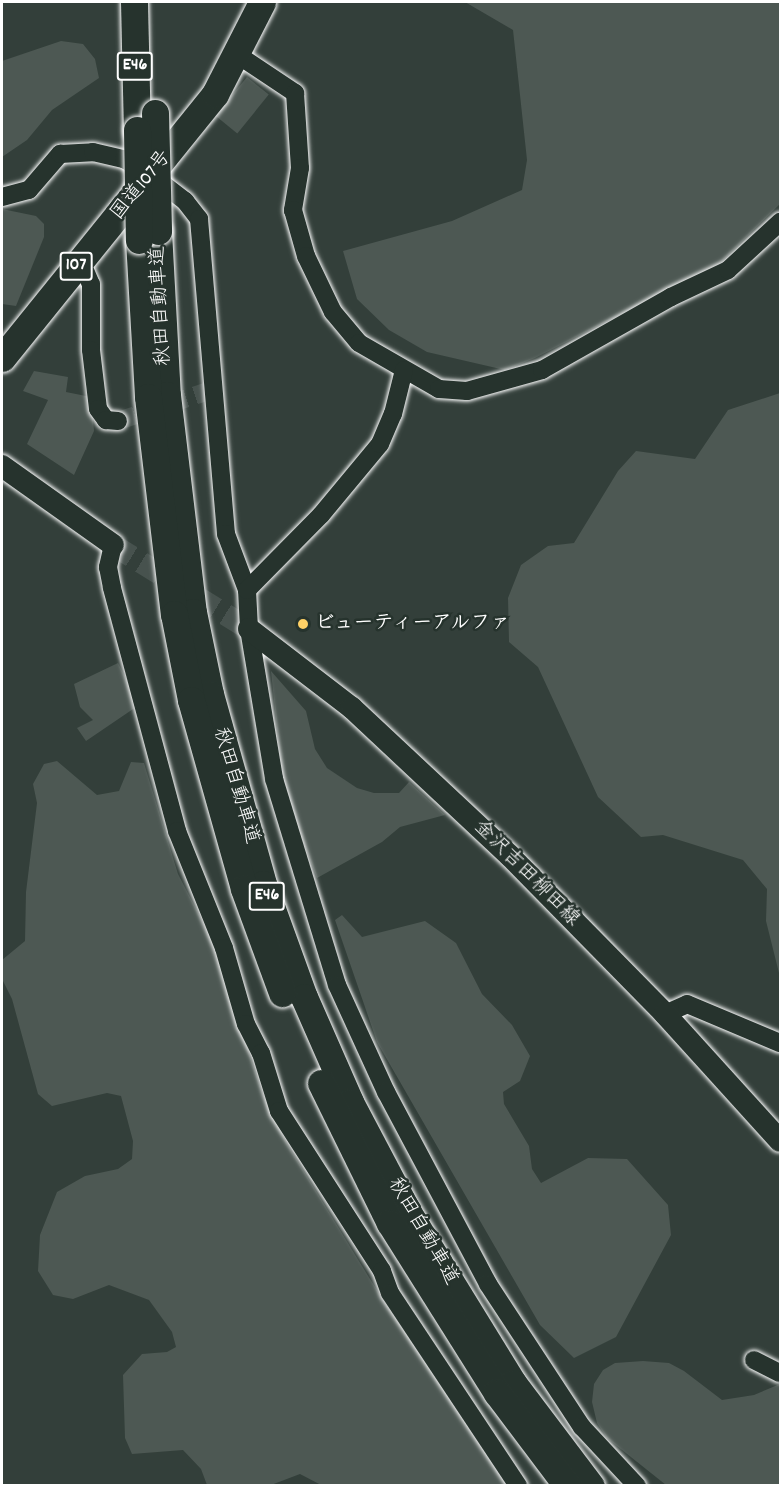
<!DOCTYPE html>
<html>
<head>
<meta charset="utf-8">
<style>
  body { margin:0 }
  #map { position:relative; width:782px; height:1487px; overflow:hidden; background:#333f3a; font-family:Dekko,"Klee One",sans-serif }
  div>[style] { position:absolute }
  .green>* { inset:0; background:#4d5853; transform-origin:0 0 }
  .minor-tunnel>* { height:18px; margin-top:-9px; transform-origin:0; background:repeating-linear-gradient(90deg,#47524e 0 18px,transparent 0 27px) }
  .major-tunnel>* { height:22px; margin-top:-11px; transform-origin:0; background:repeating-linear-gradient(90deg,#47524e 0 22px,transparent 0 33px) }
  .roads { filter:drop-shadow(0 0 2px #fff) drop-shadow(0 0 2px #fff) }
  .minor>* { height:18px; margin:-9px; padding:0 9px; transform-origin:9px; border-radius:9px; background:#26332d }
  .major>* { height:22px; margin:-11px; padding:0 11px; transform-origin:11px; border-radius:11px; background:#26332d }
  .highway>* { height:27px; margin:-13.5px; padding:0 13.5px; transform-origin:13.5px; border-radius:13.5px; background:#26332d }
  .bridges { filter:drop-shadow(0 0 2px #fff) drop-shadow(0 0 2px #fff) }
  .highway-bridge>* { height:27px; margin:-13.5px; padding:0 13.5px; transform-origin:13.5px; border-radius:13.5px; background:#26332d }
  .dots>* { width:16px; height:16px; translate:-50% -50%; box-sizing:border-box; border:3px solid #26332d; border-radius:50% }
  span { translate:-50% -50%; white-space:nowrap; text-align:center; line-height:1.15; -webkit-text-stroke:5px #26332d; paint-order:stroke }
  .shield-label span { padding:2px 4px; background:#26332d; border:2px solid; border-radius:4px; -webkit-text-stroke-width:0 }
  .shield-label { font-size:18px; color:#fff; font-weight:700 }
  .street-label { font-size:20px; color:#fff }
  .poi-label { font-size:20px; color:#fff; font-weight:700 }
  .left { translate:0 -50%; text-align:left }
  .frame { position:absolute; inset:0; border:3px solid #fff; pointer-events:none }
</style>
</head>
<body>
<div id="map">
  <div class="green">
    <i style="clip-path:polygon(465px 2px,780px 2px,780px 204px,719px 264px,535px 358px,505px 370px,427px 352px,389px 330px,357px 299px,343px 251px,452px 221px,522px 190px,527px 160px,513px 30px)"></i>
    <i style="clip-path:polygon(61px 41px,83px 44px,95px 59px,99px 78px,52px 110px,27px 140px,2px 157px,2px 61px)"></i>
    <i style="left:247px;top:77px;width:28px;height:50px;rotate:39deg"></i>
    <i style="clip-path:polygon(2px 209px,36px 216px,44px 224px,44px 237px,16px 306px,2px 304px)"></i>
    <i style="clip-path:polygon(34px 371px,68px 377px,66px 392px,91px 397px,94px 431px,74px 475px,27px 444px,48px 400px,23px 391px)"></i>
    <i style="clip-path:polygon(780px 393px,780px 977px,766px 921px,767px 889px,743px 860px,663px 835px,641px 837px,598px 797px,538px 667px,509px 642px,508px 598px,521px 565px,548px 546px,574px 543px,618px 471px,636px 451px,695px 459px,728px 410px)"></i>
    <i style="clip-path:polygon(118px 663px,139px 705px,86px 741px,77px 728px,93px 720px,80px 707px,74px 684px)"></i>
    <i style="clip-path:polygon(271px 671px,306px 711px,315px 749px,327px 768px,357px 788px,374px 793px,399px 793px,409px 782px,445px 815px,400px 827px,382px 842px,317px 878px,290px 807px,281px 767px)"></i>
    <i style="clip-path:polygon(57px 761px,97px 795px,119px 791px,131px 762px,144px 763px,178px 874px,210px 936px,262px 1092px,287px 1144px,386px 1305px,511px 1485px,321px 1485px,300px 1474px,271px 1485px,207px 1485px,201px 1469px,183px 1450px,132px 1454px,125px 1438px,123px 1375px,142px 1354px,167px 1352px,176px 1347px,172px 1332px,149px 1300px,109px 1285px,73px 1299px,53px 1295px,38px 1271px,40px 1235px,57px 1192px,85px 1176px,118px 1169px,132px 1159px,133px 1141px,121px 1096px,107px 1093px,52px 1106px,38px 1094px,12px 999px,2px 979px,2px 960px,25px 941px,26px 892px,37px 803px,33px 784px,44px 764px)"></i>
    <i style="clip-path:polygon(342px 915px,362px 937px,425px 921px,456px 943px,482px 994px,512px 1025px,530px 1056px,520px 1081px,503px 1092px,504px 1104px,529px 1146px,532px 1169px,541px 1183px,588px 1158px,627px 1159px,668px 1205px,671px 1235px,616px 1337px,574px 1358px,540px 1325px,377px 1042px,335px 920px)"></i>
    <i style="clip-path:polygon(643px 1361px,669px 1363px,684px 1371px,722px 1400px,754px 1395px,780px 1384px,780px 1485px,666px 1485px,607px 1438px,597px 1423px,592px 1402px,594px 1384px,603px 1370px,615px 1363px)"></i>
  </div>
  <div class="minor-tunnel">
    <i style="left:118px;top:421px;width:99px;rotate:-18.3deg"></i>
  </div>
  <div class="major-tunnel">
    <i style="left:113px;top:545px;width:160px;rotate:31.7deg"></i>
  </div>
  <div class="roads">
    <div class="minor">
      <i style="left:238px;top:55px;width:69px;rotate:33.7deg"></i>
      <i style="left:295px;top:93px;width:75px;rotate:86.2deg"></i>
      <i style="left:300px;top:168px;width:43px;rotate:99.5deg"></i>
      <i style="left:293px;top:210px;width:48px;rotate:74.2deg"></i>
      <i style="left:306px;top:256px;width:62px;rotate:64.3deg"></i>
      <i style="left:333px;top:312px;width:40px;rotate:50deg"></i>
      <i style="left:359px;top:343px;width:92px;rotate:29.9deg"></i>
      <i style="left:439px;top:389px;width:28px;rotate:4deg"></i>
      <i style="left:467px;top:391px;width:78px;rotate:-15.6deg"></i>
      <i style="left:542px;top:370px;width:148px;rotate:-29.5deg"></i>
      <i style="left:671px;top:297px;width:63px;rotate:-25.3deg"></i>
      <i style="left:728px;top:270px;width:71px;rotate:-42.7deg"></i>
      <i style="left:2px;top:197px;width:28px;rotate:-15deg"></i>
      <i style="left:29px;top:190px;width:48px;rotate:-49.3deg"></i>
      <i style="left:60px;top:154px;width:33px;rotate:-3deg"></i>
      <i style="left:93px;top:152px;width:32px;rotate:13deg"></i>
      <i style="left:124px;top:159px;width:31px;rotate:31deg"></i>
      <i style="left:151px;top:175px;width:43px;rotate:37.4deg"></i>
      <i style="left:185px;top:201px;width:23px;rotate:52deg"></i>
      <i style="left:199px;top:219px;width:316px;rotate:85.1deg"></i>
      <i style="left:226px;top:534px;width:60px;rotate:69.4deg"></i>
      <i style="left:247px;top:590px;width:39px;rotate:87deg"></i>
      <i style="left:249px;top:629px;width:152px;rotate:80.5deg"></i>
      <i style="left:274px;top:779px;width:215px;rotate:73deg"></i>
      <i style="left:337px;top:985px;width:118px;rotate:65.4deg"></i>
      <i style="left:386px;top:1092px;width:217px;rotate:62deg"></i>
      <i style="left:488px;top:1284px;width:171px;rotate:56.7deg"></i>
      <i style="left:582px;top:1427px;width:81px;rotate:47deg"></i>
      <i style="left:81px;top:261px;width:25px;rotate:67deg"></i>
      <i style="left:91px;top:284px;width:66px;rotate:90deg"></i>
      <i style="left:91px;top:350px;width:59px;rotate:83.2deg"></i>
      <i style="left:98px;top:409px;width:14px;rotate:54deg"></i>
      <i style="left:106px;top:420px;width:12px;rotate:5deg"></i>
      <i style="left:113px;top:545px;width:23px;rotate:103deg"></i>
      <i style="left:108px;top:567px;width:21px;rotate:79deg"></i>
      <i style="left:112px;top:588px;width:252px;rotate:75deg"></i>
      <i style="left:177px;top:831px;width:126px;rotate:68.1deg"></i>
      <i style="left:224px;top:948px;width:79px;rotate:73.9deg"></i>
      <i style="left:246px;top:1024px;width:33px;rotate:63deg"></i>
      <i style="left:261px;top:1053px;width:61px;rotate:72.8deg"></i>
      <i style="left:279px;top:1111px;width:190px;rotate:57.2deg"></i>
      <i style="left:382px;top:1271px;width:23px;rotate:70deg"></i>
      <i style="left:390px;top:1293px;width:232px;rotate:56.4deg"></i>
      <i style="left:247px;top:590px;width:105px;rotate:-45.4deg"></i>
      <i style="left:321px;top:515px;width:92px;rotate:-50.3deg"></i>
      <i style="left:380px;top:444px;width:33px;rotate:-67deg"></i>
      <i style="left:393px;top:414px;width:45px;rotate:-76deg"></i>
      <i style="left:665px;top:1014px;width:24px;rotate:-24deg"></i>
      <i style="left:687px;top:1004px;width:101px;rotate:22.8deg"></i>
      <i style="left:754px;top:1360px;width:29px;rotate:27deg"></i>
    </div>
    <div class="major">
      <i style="left:2px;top:466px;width:136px;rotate:35.4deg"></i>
      <i style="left:249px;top:629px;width:130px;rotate:37.5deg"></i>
      <i style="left:352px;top:708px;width:216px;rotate:43.1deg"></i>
      <i style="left:510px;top:856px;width:221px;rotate:45.5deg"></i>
      <i style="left:665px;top:1014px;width:171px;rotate:47.8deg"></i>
    </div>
    <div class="highway">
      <i style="left:134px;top:2px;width:128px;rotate:88.7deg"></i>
      <i style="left:158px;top:231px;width:164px;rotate:86.9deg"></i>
      <i style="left:167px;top:395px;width:219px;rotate:83.2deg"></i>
      <i style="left:193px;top:612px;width:84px;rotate:78.3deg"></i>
      <i style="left:210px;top:694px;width:197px;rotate:74.4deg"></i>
      <i style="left:263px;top:884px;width:120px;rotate:70.1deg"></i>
      <i style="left:304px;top:997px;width:115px;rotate:66.3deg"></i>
      <i style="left:350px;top:1102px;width:127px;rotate:62.2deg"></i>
      <i style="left:409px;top:1214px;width:198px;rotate:58.4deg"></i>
      <i style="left:513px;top:1383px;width:129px;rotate:52.9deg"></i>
      <i style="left:139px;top:240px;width:157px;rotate:86.7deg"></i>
      <i style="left:148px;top:397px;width:219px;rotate:83.2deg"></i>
      <i style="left:174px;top:614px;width:88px;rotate:78.8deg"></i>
      <i style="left:191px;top:700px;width:196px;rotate:74.3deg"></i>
      <i style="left:244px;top:889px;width:111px;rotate:69.9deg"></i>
      <i style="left:2px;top:358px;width:339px;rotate:-51.1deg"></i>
      <i style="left:215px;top:94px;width:103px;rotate:-62.9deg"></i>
      <i style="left:321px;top:1083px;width:156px;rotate:63.8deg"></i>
      <i style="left:390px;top:1223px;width:201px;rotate:57.8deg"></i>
      <i style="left:497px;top:1393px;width:116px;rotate:53deg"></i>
    </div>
  </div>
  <div class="bridges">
    <div class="highway-bridge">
      <i style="left:155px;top:113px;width:118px;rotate:88.5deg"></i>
      <i style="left:137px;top:130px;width:110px;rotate:89deg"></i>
    </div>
  </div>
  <div class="dots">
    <i style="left:303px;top:624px;background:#ffd166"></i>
  </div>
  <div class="shield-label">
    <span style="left:135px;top:66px">E46</span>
    <span style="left:76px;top:266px">107</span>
    <span style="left:267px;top:896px">E46</span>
  </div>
  <div class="street-label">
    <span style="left:142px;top:186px;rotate:-51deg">国道107号</span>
    <span style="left:162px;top:306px;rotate:-93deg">秋田自動車道</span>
    <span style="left:235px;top:786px;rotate:74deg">秋田自動車道</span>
    <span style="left:526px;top:874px;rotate:45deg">金沢吉田柳田線</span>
    <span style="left:422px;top:1232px;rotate:60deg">秋田自動車道</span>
  </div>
  <div class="poi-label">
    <span class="left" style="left:315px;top:624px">ビューティーアルファ</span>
  </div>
  <div class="frame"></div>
</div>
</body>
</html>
